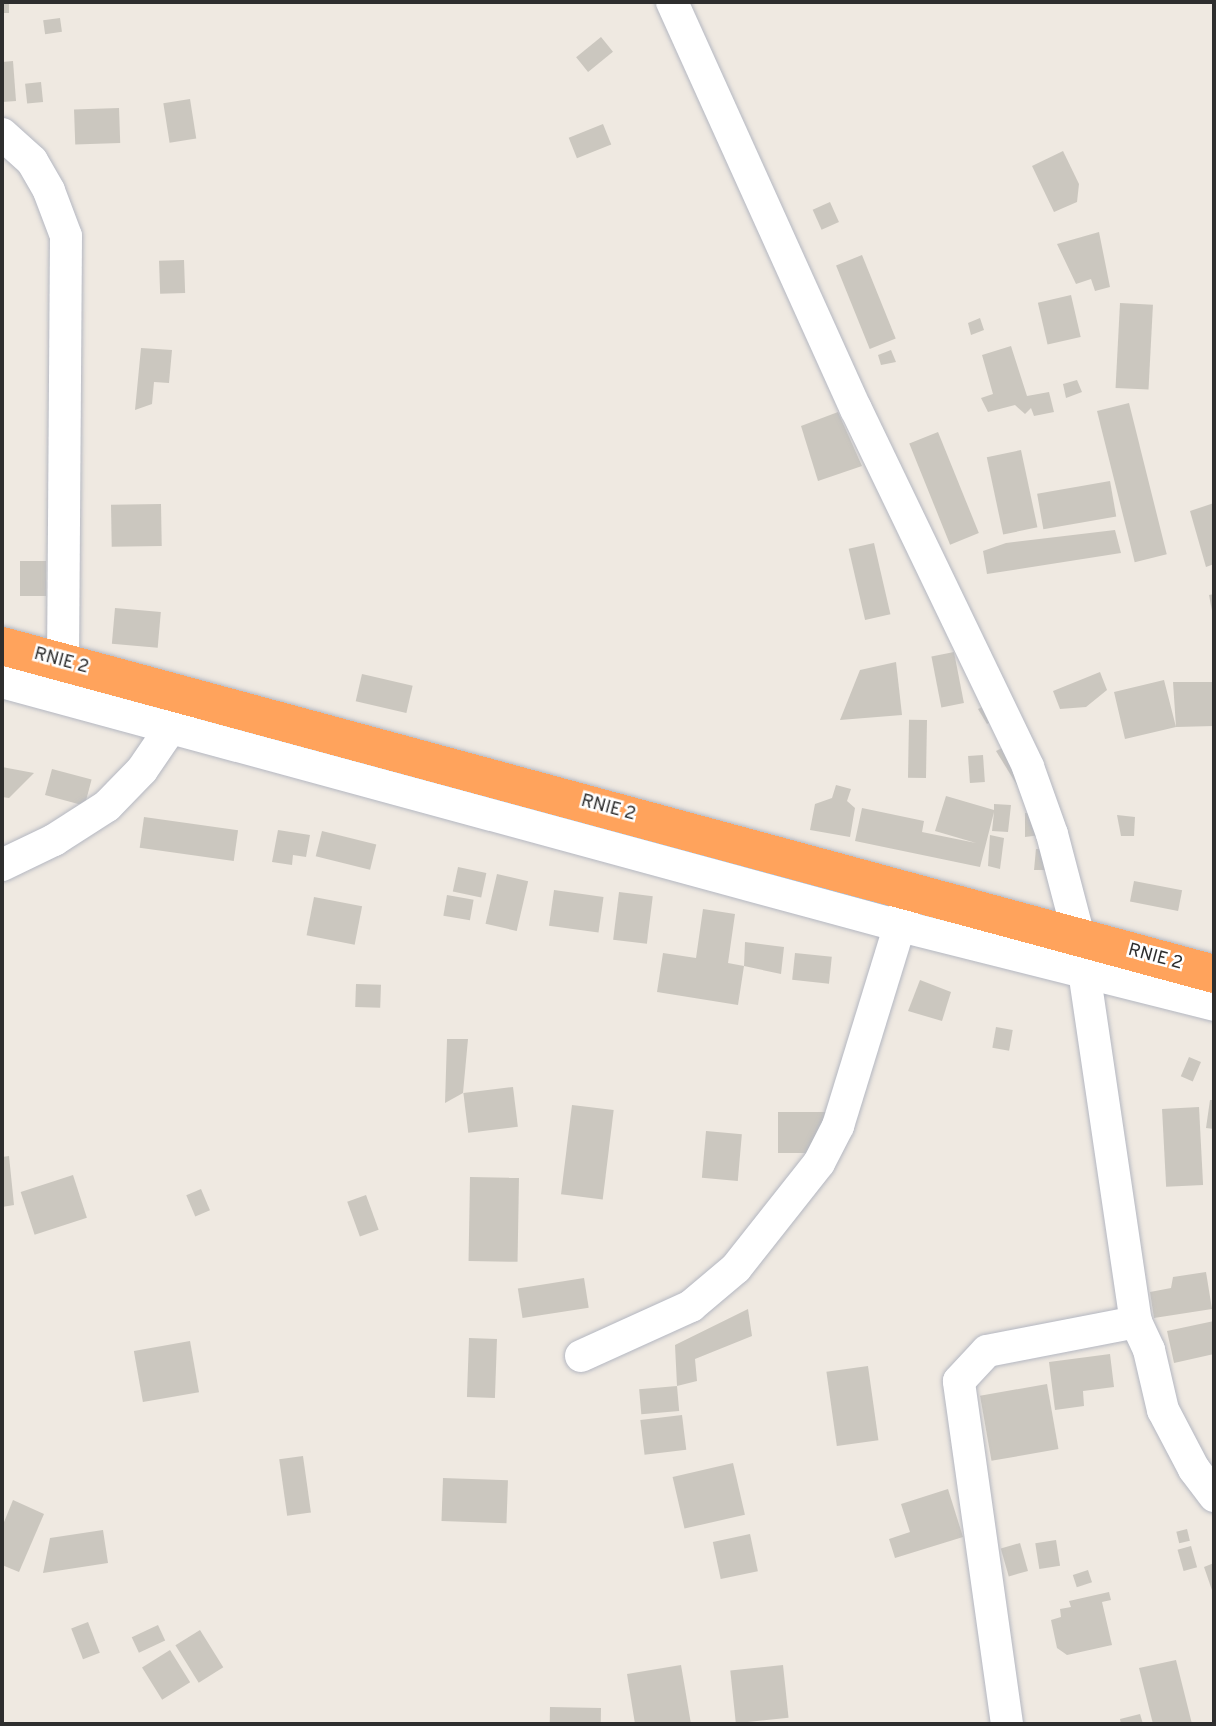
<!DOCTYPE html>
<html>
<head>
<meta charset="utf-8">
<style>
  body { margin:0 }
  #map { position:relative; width:1216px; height:1726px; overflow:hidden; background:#efe9e1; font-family:Overpass,sans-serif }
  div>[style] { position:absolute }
  .building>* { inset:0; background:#cbc7bf; transform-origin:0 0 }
  .roads { filter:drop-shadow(0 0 2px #b4b7c1) drop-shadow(0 0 2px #b4b7c1) }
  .minor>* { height:32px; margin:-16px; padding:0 16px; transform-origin:16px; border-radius:16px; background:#fff }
  .highway>* { height:38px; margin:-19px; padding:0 19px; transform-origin:19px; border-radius:19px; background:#ffa35c }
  span { translate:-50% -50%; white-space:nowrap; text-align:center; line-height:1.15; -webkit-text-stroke:5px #fff; paint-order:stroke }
  .street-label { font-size:18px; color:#2e2e2e }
  .frame { position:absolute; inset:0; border:4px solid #2e2e2e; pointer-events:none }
</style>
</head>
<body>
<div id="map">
  <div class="building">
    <i style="left:2px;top:2px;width:7px;height:11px"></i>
    <i style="left:60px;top:18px;width:14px;height:17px;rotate:82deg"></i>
    <i style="left:601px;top:37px;width:19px;height:32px;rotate:51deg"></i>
    <i style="clip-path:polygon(13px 61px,16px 101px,2px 102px,2px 62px)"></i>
    <i style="left:41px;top:82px;width:20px;height:16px;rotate:84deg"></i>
    <i style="left:190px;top:99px;width:40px;height:27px;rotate:81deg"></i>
    <i style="left:119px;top:108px;width:35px;height:45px;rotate:88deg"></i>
    <i style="left:603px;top:124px;width:22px;height:37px;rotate:68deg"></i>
    <i style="clip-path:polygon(1063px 151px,1079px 184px,1077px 202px,1054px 212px,1032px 166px)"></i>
    <i style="left:830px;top:202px;width:22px;height:19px;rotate:66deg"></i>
    <i style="clip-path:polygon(1099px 232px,1110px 287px,1095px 291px,1091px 279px,1076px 284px,1057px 244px)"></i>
    <i style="left:862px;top:255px;width:90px;height:28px;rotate:68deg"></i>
    <i style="left:184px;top:260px;width:33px;height:25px;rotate:88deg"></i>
    <i style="left:1071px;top:295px;width:43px;height:34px;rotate:77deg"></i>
    <i style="left:1120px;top:303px;width:33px;height:85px;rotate:3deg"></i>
    <i style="clip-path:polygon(980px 318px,984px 330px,971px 335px,968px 323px)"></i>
    <i style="clip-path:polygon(1011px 346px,1027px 396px,1049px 392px,1054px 412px,1034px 416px,1031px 408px,1025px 414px,1015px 405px,988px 412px,981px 398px,993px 394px,982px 355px)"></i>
    <i style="clip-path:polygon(141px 348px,172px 350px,169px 383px,154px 382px,152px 404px,135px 410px)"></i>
    <i style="clip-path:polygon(891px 350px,896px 362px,881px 365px,878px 355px)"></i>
    <i style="clip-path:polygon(1077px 380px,1082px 392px,1066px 398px,1063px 384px)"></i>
    <i style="left:1129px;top:403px;width:156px;height:33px;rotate:76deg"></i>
    <i style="clip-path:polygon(838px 412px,862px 466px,818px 481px,801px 426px)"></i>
    <i style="left:938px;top:432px;width:109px;height:31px;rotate:68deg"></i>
    <i style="left:1021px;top:450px;width:79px;height:35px;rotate:78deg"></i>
    <i style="left:1110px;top:481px;width:36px;height:74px;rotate:80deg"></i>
    <i style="clip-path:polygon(1214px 503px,1214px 564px,1206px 567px,1190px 511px)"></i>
    <i style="left:161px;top:504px;width:42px;height:50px;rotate:89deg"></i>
    <i style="clip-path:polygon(1115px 530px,1121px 553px,987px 574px,983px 551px,1006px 543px)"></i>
    <i style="left:874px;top:543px;width:73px;height:26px;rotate:77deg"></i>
    <i style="left:20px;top:561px;width:26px;height:35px"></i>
    <i style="clip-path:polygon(1214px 594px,1214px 616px,1213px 616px,1209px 595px)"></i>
    <i style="left:115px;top:608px;width:46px;height:36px;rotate:5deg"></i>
    <i style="left:954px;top:652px;width:52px;height:23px;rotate:79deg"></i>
    <i style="clip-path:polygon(896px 662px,902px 715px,840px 720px,860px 670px)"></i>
    <i style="clip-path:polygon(1100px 672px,1107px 690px,1086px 707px,1060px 709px,1053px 691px)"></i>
    <i style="left:362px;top:674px;width:52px;height:28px;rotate:13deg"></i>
    <i style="clip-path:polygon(1164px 680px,1176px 727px,1173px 682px,1214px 682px,1214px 726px,1176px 727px,1125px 739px,1114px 692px)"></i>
    <i style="clip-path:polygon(991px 703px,997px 719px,987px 724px,978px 709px)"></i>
    <i style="left:927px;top:720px;width:58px;height:18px;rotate:91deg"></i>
    <i style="clip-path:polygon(1014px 742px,1025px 798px,996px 751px)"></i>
    <i style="left:983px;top:755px;width:27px;height:15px;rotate:86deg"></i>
    <i style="clip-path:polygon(2px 767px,34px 773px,9px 798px,2px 797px)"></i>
    <i style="left:52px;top:769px;width:41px;height:27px;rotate:15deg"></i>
    <i style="clip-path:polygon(836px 785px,851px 789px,847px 801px,855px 808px,850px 837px,810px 830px,815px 804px,832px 798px)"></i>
    <i style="clip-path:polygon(946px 796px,994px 810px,994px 804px,1011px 805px,1008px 832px,992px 831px,994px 812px,980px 867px,855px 841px,862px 808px,924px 821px,922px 832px,976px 843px,935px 831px)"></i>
    <i style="clip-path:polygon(1042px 812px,1049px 834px,1025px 837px,1025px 813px)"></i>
    <i style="clip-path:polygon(1117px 815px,1135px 817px,1134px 836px,1121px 836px)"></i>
    <i style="left:144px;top:817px;width:95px;height:31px;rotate:8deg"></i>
    <i style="clip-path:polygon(278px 830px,310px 835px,306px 857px,293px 855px,292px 865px,272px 862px)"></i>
    <i style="left:322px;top:831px;width:56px;height:26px;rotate:14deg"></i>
    <i style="clip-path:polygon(990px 835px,1004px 838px,1000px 869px,988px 866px)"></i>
    <i style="clip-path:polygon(1036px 849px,1050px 849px,1052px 870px,1034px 870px)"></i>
    <i style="left:458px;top:867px;width:29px;height:25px;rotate:12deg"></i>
    <i style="left:497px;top:874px;width:32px;height:51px;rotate:13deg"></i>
    <i style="left:1134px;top:881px;width:49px;height:21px;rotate:11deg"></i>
    <i style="left:554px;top:890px;width:50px;height:36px;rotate:8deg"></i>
    <i style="left:619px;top:892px;width:34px;height:48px;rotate:7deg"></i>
    <i style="left:447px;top:895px;width:27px;height:21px;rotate:10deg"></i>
    <i style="left:314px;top:897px;width:49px;height:39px;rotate:11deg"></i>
    <i style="clip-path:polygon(703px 909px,735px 914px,728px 963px,744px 966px,745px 942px,784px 947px,781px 974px,744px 966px,738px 1005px,657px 992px,663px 953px,696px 958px)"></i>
    <i style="left:795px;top:953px;width:37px;height:27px;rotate:6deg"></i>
    <i style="clip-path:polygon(920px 980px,951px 992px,942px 1021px,908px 1011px)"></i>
    <i style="left:356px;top:984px;width:25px;height:23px;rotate:2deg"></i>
    <i style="left:996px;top:1027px;width:17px;height:21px;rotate:10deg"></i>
    <i style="clip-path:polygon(447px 1039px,468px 1039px,463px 1093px,445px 1103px)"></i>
    <i style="left:1189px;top:1057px;width:13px;height:21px;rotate:23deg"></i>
    <i style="left:513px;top:1087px;width:40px;height:50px;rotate:83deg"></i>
    <i style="clip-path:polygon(1210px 1100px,1214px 1100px,1214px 1129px,1206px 1128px)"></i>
    <i style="left:572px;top:1105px;width:42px;height:90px;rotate:7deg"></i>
    <i style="left:1199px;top:1107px;width:78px;height:37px;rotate:87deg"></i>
    <i style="left:842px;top:1112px;width:41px;height:64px;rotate:90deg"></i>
    <i style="left:706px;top:1131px;width:36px;height:47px;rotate:5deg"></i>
    <i style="clip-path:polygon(9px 1156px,14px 1205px,2px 1207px,2px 1157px)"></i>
    <i style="left:73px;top:1175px;width:45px;height:55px;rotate:72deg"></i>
    <i style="left:470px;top:1177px;width:49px;height:84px;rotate:1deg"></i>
    <i style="left:201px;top:1189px;width:23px;height:16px;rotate:67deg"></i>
    <i style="left:366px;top:1195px;width:37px;height:20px;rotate:70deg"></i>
    <i style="clip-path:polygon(1206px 1272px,1212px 1309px,1154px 1318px,1150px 1292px,1171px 1288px,1173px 1277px)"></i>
    <i style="left:584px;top:1278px;width:30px;height:67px;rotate:81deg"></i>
    <i style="clip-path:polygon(748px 1309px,752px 1336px,695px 1359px,697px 1381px,677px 1386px,675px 1345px)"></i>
    <i style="clip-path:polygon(1214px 1321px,1214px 1354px,1174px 1363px,1167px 1331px)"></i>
    <i style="left:469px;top:1338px;width:28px;height:59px;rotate:2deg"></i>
    <i style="left:190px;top:1341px;width:52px;height:57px;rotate:80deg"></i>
    <i style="clip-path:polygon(1110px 1354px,1114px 1387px,1083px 1391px,1084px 1406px,1055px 1410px,1049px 1362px)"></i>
    <i style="left:868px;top:1366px;width:75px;height:42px;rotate:82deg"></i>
    <i style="left:1047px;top:1384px;width:66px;height:68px;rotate:80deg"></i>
    <i style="left:677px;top:1386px;width:25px;height:38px;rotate:85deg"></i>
    <i style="left:682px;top:1415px;width:35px;height:42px;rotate:83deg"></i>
    <i style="left:303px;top:1456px;width:57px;height:24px;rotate:82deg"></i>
    <i style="left:733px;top:1463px;width:53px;height:62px;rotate:77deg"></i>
    <i style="left:443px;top:1478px;width:65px;height:43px;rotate:2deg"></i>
    <i style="clip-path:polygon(948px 1489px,963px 1537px,895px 1558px,889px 1539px,910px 1532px,901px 1504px)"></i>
    <i style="clip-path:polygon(13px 1500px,44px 1514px,19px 1572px,2px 1565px,2px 1527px)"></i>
    <i style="left:1187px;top:1529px;width:12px;height:11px;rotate:76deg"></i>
    <i style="clip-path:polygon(103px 1530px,108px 1563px,43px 1573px,50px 1538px)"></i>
    <i style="left:750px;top:1534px;width:38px;height:38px;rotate:78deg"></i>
    <i style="left:1056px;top:1540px;width:26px;height:21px;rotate:81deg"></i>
    <i style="left:1020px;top:1543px;width:29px;height:20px;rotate:74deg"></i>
    <i style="left:1191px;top:1546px;width:22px;height:14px;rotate:74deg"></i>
    <i style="clip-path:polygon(1214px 1563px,1214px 1596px,1204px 1567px)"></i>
    <i style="left:1088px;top:1570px;width:13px;height:16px;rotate:72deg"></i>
    <i style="clip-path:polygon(1109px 1592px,1111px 1600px,1102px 1602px,1112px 1645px,1067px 1655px,1057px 1648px,1051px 1620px,1061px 1617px,1060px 1609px,1071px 1607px,1069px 1601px)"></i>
    <i style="left:88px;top:1622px;width:33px;height:18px;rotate:69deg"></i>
    <i style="left:158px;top:1625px;width:17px;height:29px;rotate:65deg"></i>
    <i style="left:200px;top:1630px;width:44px;height:29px;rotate:58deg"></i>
    <i style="left:170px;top:1650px;width:38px;height:33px;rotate:58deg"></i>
    <i style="clip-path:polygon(1176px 1660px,1192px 1724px,1153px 1724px,1139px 1668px)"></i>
    <i style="clip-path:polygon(681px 1665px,691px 1724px,635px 1724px,627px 1674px)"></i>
    <i style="left:783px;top:1665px;width:53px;height:53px;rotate:84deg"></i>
    <i style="left:550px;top:1707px;width:51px;height:17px;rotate:1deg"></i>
    <i style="clip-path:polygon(1140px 1714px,1143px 1724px,1121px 1724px,1120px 1719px)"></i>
  </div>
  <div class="roads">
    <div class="minor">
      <i style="left:672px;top:2px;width:447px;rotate:65.7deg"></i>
      <i style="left:856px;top:409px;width:397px;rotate:64.3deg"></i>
      <i style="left:1028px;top:767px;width:71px;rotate:70.3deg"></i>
      <i style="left:1052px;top:834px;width:106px;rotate:75.3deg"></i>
      <i style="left:1079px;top:937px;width:389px;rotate:81.6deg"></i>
      <i style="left:1136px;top:1322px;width:31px;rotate:65deg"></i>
      <i style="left:1149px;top:1350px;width:62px;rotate:76.9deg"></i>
      <i style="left:1163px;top:1410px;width:67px;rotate:62.3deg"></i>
      <i style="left:1194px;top:1469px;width:34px;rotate:53deg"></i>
      <i style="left:2px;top:134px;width:40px;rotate:42deg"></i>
      <i style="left:32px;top:161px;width:34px;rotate:60deg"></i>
      <i style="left:49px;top:191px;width:48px;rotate:69.3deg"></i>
      <i style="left:66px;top:236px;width:426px;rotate:90.4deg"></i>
      <i style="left:2px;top:682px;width:931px;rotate:15.2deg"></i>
      <i style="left:900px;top:926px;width:324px;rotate:14.1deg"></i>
      <i style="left:2px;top:865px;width:58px;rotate:-25.7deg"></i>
      <i style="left:54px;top:840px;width:63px;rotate:-32.7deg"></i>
      <i style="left:107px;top:806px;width:50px;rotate:-45.8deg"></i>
      <i style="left:142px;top:770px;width:73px;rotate:-55.7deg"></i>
      <i style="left:581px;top:1356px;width:121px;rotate:-24.4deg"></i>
      <i style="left:691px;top:1306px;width:59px;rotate:-40.2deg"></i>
      <i style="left:736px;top:1268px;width:134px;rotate:-51.7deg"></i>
      <i style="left:819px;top:1163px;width:42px;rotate:-62.8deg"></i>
      <i style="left:838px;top:1126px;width:231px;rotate:-72.9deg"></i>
      <i style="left:1007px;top:1724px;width:346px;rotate:-98deg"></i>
      <i style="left:959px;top:1381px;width:41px;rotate:-47deg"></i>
      <i style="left:987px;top:1351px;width:152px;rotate:-11deg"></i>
    </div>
    <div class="highway">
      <i style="left:2px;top:646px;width:1256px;rotate:15.14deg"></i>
    </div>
  </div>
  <div class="street-label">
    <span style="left:61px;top:662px;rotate:15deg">RNIE 2</span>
    <span style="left:608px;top:809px;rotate:15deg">RNIE 2</span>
    <span style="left:1155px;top:958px;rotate:15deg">RNIE 2</span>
  </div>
  <div class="frame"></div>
</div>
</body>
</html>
